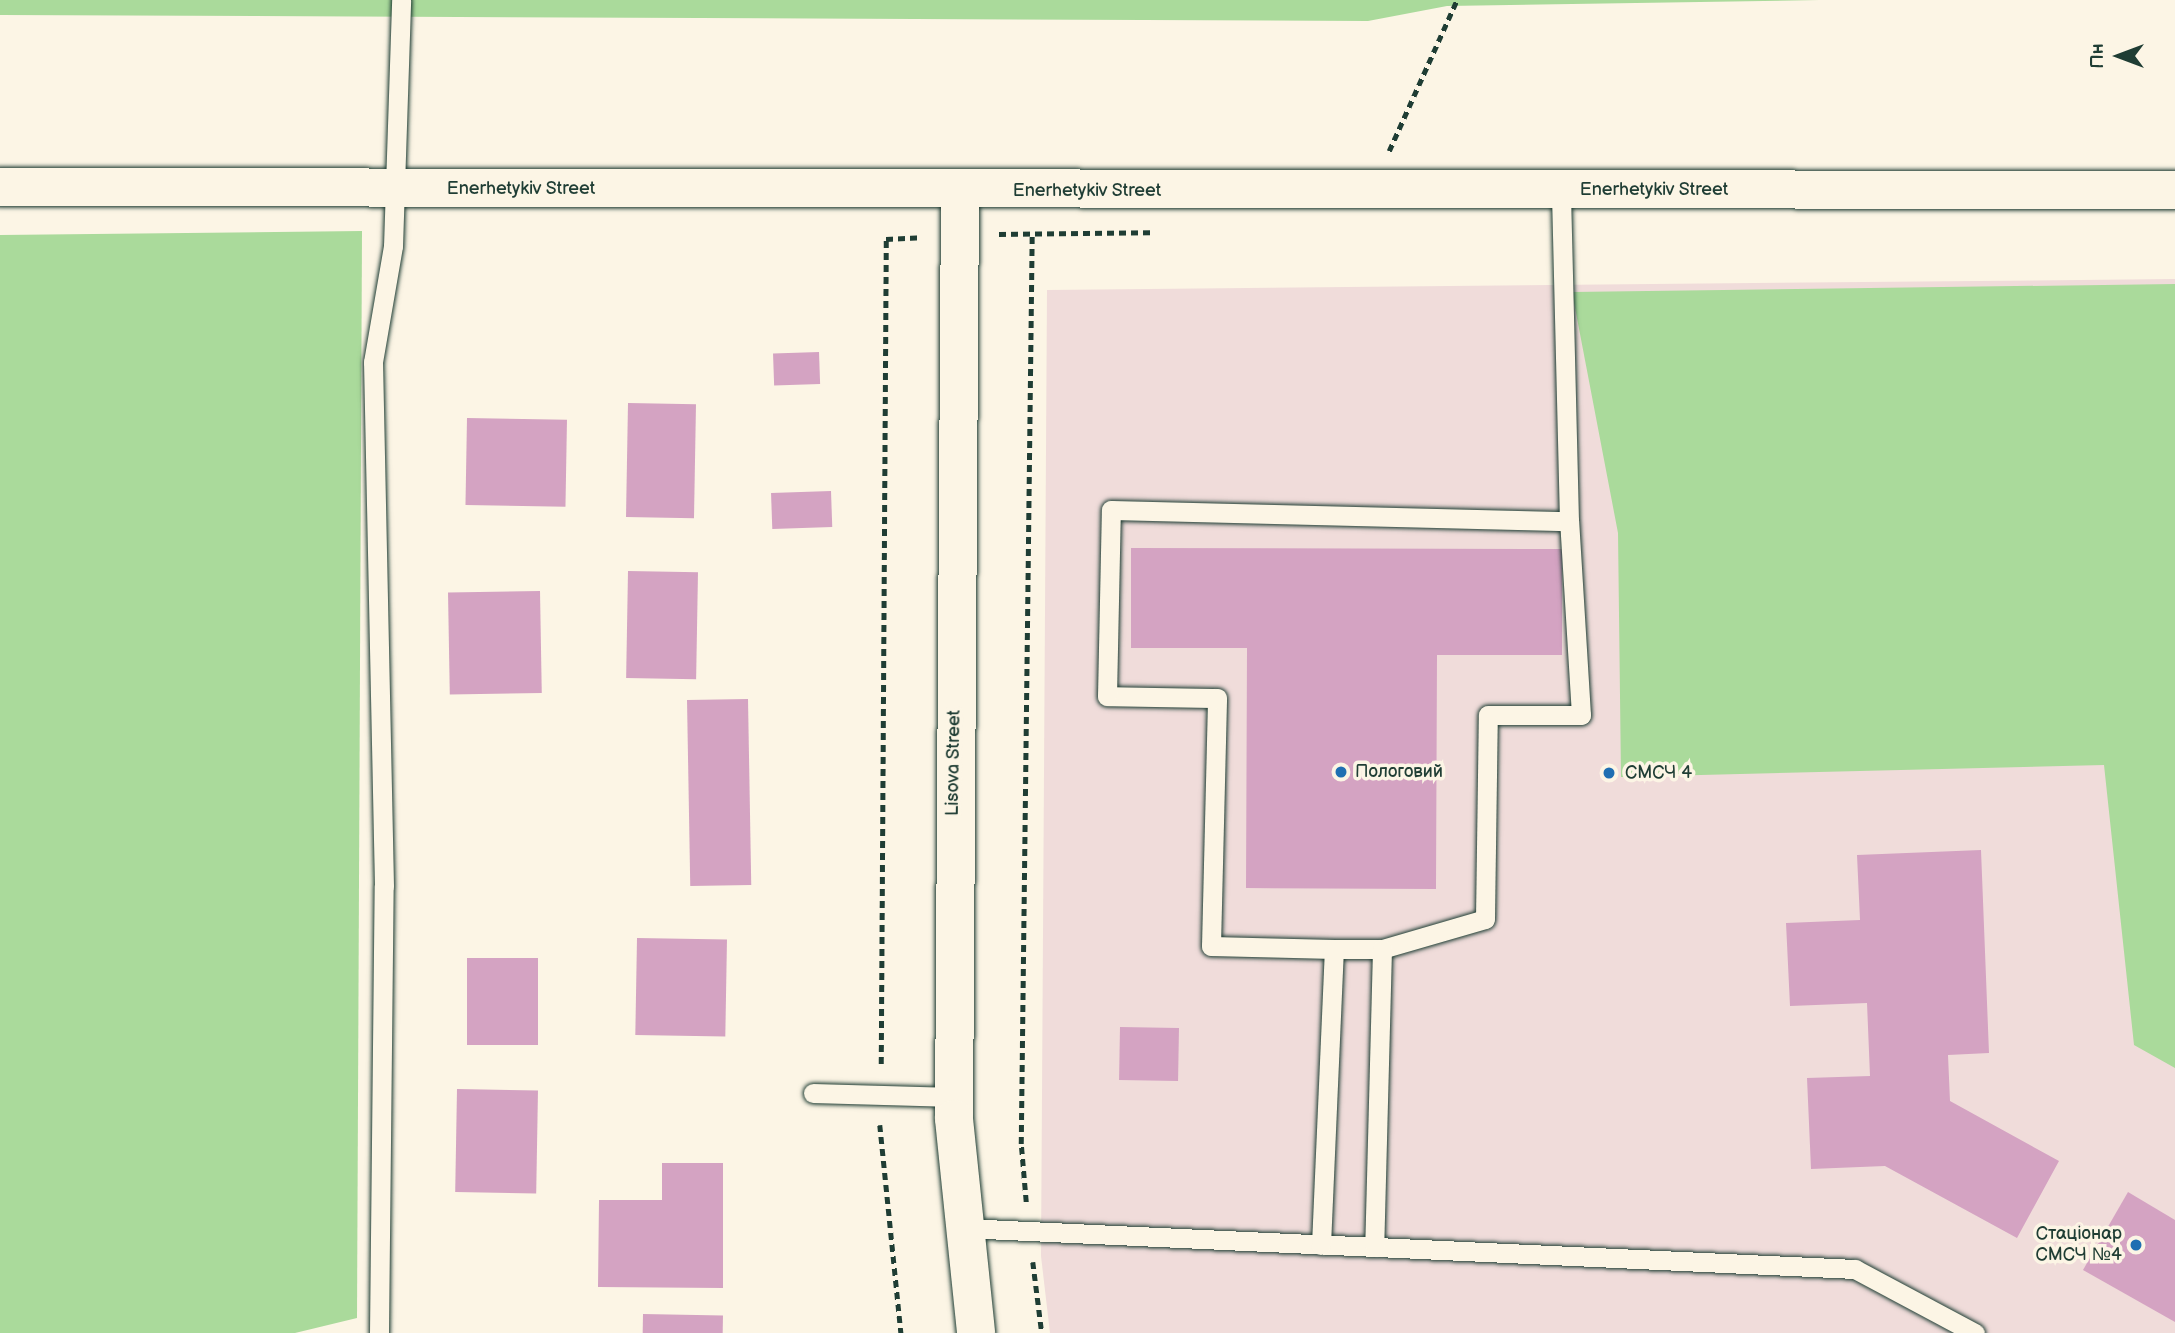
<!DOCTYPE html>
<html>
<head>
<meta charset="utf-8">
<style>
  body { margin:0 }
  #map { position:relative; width:2175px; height:1333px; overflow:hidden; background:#fcf5e5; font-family:"Balsamiq Sans",sans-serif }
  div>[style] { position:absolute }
  .built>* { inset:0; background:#f0dcda }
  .green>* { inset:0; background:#aada9b }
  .building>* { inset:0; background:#d4a3c2; transform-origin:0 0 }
  .path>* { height:4.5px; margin-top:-2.25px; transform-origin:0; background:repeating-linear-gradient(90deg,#1f3d34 0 7px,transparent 0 12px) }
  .roads { filter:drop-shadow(0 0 2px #1f3d34) drop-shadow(0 0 2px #1f3d34) }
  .lane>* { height:19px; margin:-9.5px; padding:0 9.5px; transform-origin:9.5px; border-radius:9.5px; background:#fcf5e5 }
  .street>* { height:38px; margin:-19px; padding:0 19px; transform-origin:19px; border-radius:19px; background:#fcf5e5 }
  .secondary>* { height:38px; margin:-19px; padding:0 19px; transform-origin:19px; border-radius:19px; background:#fcf5e5 }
  .dots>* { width:19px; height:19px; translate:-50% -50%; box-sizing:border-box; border:4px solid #fcf5e5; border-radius:50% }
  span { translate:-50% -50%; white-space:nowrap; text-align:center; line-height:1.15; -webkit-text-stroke:7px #fcf5e5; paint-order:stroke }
  .street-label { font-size:18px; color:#1f3d34 }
  .poi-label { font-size:18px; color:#1f3d34 }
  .left { translate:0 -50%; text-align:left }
  .right { translate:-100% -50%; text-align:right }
  .north { position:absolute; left:2084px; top:21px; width:70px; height:70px; -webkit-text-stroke:5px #fcf5e5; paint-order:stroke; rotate:270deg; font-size:19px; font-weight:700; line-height:28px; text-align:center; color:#1f3d34 }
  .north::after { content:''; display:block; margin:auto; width:24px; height:32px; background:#1f3d34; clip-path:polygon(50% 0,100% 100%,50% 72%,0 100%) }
</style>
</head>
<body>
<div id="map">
  <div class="built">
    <i style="clip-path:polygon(2175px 279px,2175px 1333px,1050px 1333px,1041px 1256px,1047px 290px)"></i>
  </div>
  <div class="green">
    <i style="clip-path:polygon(0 0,1819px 0,1447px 6px,1368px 21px,0 15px)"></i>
    <i style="clip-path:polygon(362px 231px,357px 1318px,295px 1333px,0 1333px,0 235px)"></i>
    <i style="clip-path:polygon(2175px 284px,2175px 1068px,2134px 1045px,2104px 765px,1621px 777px,1618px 533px,1572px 292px)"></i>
  </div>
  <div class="building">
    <i style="left:819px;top:352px;width:32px;height:46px;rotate:88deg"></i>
    <i style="left:628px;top:403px;width:68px;height:114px;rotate:1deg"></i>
    <i style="left:467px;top:418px;width:100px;height:87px;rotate:1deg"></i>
    <i style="left:831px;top:491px;width:36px;height:60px;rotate:88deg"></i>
    <i style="clip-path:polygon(1131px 548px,1562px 549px,1562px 655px,1437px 655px,1436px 889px,1246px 888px,1247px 648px,1131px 648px)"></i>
    <i style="left:628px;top:571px;width:70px;height:107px;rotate:1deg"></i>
    <i style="left:540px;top:591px;width:102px;height:92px;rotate:89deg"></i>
    <i style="left:748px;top:699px;width:186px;height:61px;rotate:89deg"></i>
    <i style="clip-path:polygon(1981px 850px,1989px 1053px,1948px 1055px,1950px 1101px,2059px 1161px,2017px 1238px,1885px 1166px,1811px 1169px,1807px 1078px,1870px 1076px,1867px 1003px,1790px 1006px,1786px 923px,1860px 920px,1857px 855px)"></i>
    <i style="left:637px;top:938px;width:90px;height:97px;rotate:1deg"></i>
    <i style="left:467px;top:958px;width:71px;height:87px"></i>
    <i style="left:1120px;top:1027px;width:59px;height:53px;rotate:1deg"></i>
    <i style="left:457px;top:1089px;width:81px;height:103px;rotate:1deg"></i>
    <i style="clip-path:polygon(662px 1163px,723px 1163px,723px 1288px,598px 1287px,599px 1200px,662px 1200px)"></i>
    <i style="clip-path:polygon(2128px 1192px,2175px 1220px,2175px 1322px,2083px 1270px)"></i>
    <i style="left:643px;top:1314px;width:80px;height:19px;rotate:1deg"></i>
  </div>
  <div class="path">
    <i style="left:1389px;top:151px;width:166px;rotate:-65.8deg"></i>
    <i style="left:999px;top:234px;width:153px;rotate:-0.7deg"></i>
    <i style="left:881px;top:1064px;width:825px;rotate:-89.65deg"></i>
    <i style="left:886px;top:239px;width:35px;rotate:-3deg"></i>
    <i style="left:880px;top:1125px;width:209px;rotate:84.2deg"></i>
    <i style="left:1026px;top:1202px;width:58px;rotate:-94.9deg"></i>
    <i style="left:1021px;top:1144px;width:911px;rotate:-89.31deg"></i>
    <i style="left:1033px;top:1262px;width:72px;rotate:82.8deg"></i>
  </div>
  <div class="roads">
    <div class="lane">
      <i style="left:1334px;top:949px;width:123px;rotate:-178.6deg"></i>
      <i style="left:1211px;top:946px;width:248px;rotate:-88.6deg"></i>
      <i style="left:1217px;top:698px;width:110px;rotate:-179deg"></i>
      <i style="left:1107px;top:696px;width:186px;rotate:-88.8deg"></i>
      <i style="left:1111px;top:510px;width:458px;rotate:1.4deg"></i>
      <i style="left:1382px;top:949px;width:107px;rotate:-16.2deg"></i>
      <i style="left:1485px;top:919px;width:204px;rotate:-89.2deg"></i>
      <i style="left:1488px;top:715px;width:93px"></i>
      <i style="left:1581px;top:715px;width:194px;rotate:-93.5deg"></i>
      <i style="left:1569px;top:521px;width:331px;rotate:-91.4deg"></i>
      <i style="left:813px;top:1093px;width:141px;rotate:1.6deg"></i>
      <i style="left:963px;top:1228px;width:893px;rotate:2.63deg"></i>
      <i style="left:1855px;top:1269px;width:136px;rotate:28.1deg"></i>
      <i style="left:1321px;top:1245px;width:296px;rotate:-87.5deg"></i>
      <i style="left:1334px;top:949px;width:48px"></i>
      <i style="left:1382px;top:949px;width:298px;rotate:91.5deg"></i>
      <i style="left:379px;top:1333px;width:447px;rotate:-89.4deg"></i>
      <i style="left:384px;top:886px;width:524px;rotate:-91.2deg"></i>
      <i style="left:373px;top:362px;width:118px;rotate:-80.2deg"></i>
      <i style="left:393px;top:246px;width:246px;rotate:-88.1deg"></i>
    </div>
    <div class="street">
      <i style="left:960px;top:191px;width:928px;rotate:90.37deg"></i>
      <i style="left:954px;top:1119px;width:215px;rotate:84.1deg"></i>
    </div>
    <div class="secondary">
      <i style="left:0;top:187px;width:2175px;rotate:0.08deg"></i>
    </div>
  </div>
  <div class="dots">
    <i style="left:1341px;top:772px;background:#1f6fb2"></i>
    <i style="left:1609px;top:773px;background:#1f6fb2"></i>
    <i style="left:2136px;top:1245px;background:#1f6fb2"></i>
  </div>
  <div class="street-label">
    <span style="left:521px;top:189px">Enerhetykiv Street</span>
    <span style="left:1654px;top:190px">Enerhetykiv Street</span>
    <span style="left:1087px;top:191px">Enerhetykiv Street</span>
    <span style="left:954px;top:763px;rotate:-89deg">Lisova Street</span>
  </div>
  <div class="poi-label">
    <span class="left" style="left:1355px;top:772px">Пологовий</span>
    <span class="left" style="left:1625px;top:773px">СМСЧ 4</span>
    <span class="right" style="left:2122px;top:1245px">Стаціонар<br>СМСЧ №4</span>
  </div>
  <div class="north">Пн</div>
</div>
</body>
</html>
